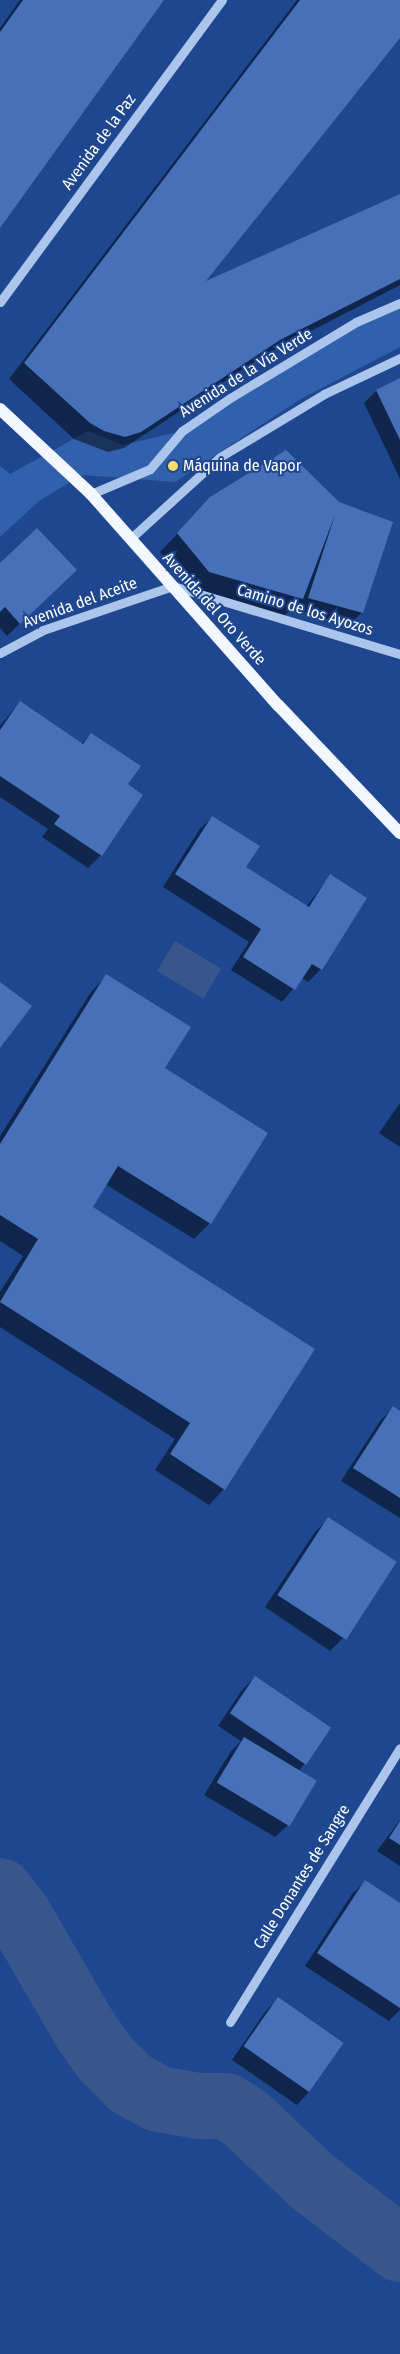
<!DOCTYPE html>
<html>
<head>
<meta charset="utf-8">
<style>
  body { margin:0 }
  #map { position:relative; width:400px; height:2354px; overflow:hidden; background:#1e478f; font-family:"Fira Sans Condensed",sans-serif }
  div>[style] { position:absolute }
  .green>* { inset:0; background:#3160ad }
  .water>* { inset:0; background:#38568b; transform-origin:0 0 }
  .shadow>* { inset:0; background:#0007 }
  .river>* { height:66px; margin:-33px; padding:0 33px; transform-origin:33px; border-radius:33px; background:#38568b }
  .building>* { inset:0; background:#4670b7; transform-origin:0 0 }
  .minor>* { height:9px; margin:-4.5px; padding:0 4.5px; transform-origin:4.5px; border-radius:4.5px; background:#acc5ed }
  .major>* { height:12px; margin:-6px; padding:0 6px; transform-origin:6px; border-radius:6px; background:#f3f7ff }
  .dots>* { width:14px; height:14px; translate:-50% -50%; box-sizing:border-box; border:2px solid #1e478f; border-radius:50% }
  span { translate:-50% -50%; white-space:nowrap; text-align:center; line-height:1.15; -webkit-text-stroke:4px #1e478f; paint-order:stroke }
  .street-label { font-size:16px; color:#fff }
  .poi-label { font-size:16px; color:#fff }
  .left { translate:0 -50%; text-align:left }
</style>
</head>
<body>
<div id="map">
  <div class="green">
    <i style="clip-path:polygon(400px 303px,400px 347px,299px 400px,175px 482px,82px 475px,39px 501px,0 537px,0 466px,10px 474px,88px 431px,123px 445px,182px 431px,356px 322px)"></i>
  </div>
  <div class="water">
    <i style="left:175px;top:941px;width:54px;height:35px;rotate:31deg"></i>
  </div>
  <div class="shadow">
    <i style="clip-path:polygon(20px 0,163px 0,0 226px,0 28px)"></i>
    <i style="clip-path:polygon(297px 0,400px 0,400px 36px,201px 284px,400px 196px,400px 285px,263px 356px,124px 448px,108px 452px,74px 439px,9px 379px)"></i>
    <i style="clip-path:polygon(400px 379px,400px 479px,364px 403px,376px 391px)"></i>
    <i style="clip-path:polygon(339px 504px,362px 612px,349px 625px,296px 610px,299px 601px,284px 616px,191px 589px,160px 552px,199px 511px)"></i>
    <i style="clip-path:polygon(0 565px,62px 583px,7px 636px,0 628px)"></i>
    <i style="clip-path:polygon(20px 702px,81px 744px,91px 734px,127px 785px,141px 795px,101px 855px,88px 868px,42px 837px,48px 829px,0 797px,0 726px)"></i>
    <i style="clip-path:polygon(212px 817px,244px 868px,306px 907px,330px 876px,321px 969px,308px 982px,302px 978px,282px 1002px,231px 970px,249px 942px,163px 887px,199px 830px)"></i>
    <i style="clip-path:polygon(106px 976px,163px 1069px,266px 1134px,210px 1223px,194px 1239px,105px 1184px,91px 1207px,224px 1489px,209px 1505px,155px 1470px,175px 1439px,0 1327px,0 1292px,23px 1256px,0 1241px,0 1136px,91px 992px)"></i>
    <i style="clip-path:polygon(400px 1103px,400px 1147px,379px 1133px)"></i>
    <i style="clip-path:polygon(393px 1408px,400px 1412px,400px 1518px,341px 1481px,380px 1421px)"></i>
    <i style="clip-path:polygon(328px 1519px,343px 1638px,330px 1651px,265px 1607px,315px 1532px)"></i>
    <i style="clip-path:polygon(255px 1677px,331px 1727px,299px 1771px,288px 1825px,275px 1837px,204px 1795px,231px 1751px,241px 1741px,218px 1726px,242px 1690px)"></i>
    <i style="clip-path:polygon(400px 1820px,400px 1866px,377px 1851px)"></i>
    <i style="clip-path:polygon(365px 1882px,400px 1905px,400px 2010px,389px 2021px,305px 1966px,352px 1894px)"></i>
    <i style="clip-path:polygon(278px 1999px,309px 2092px,297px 2105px,232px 2060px,265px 2012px)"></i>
  </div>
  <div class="river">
    <i style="left:0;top:1891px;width:29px;rotate:52deg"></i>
    <i style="left:18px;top:1914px;width:132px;rotate:59.9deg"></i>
    <i style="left:84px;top:2028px;width:37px;rotate:55deg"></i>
    <i style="left:105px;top:2058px;width:37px;rotate:45deg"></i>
    <i style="left:131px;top:2084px;width:32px;rotate:28deg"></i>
    <i style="left:159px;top:2099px;width:40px;rotate:10deg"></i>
    <i style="left:198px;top:2106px;width:28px"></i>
    <i style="left:226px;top:2106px;width:22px;rotate:32deg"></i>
    <i style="left:245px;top:2118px;width:93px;rotate:43.3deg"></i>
    <i style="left:313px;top:2182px;width:110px;rotate:37.6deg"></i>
  </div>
  <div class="building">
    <i style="clip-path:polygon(23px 0,164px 0,0 228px,0 32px)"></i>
    <i style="clip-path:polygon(300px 0,400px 0,400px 38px,206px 281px,400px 194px,400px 279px,280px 340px,141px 432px,125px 437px,104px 431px,90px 423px,24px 363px)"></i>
    <i style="clip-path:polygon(400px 378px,400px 440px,376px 390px)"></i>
    <i style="clip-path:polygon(286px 450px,339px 502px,393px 522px,363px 613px,308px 598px,335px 515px,303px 599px,209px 572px,177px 533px,210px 497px)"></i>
    <i style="clip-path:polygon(37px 528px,77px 570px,20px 624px,5px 607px,0 612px,0 563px)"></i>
    <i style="clip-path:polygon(20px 701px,83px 744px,91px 733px,141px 766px,128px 784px,143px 795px,102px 856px,54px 824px,60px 816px,0 776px,0 730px)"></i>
    <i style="clip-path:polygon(212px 816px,260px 846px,246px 867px,309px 907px,330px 874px,367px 898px,322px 970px,312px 964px,295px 990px,243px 957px,261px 929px,175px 874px)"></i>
    <i style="clip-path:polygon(106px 974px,191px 1027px,165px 1068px,268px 1133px,211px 1224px,118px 1166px,93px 1207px,315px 1349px,225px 1490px,170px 1454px,190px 1423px,0 1302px,38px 1239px,0 1215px,0 1144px)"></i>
    <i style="clip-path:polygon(0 982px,32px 1006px,0 1048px)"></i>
    <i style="clip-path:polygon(393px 1406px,400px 1411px,400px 1498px,353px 1468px)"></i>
    <i style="left:328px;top:1517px;width:82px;height:93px;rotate:33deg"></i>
    <i style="left:255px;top:1676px;width:92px;height:45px;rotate:34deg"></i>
    <i style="left:244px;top:1737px;width:85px;height:53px;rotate:31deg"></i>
    <i style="clip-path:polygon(400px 1821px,400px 1845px,389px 1838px)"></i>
    <i style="clip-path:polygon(365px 1880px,400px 1903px,400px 2008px,317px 1953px)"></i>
    <i style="left:278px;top:1997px;width:80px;height:60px;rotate:35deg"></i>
  </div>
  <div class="minor">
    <i style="left:0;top:302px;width:375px;rotate:-53.7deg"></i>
    <i style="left:91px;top:494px;width:64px;rotate:-23deg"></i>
    <i style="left:150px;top:469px;width:50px;rotate:-49.9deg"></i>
    <i style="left:182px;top:431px;width:58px;rotate:-34.5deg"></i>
    <i style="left:230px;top:398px;width:147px;rotate:-31.1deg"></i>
    <i style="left:356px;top:322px;width:48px;rotate:-23.4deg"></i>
    <i style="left:130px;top:539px;width:122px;rotate:-42.3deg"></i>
    <i style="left:220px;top:457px;width:122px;rotate:-31.2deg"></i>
    <i style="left:324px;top:394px;width:84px;rotate:-25.3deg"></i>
    <i style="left:0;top:653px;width:49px;rotate:-28.1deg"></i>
    <i style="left:43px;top:630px;width:137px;rotate:-18.7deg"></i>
    <i style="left:173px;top:586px;width:237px;rotate:16.7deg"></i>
    <i style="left:230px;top:2022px;width:322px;rotate:-58.2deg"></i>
  </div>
  <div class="major">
    <i style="left:0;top:409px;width:125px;rotate:43deg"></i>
    <i style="left:91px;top:494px;width:282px;rotate:48.5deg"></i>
    <i style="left:278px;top:705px;width:177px;rotate:46.4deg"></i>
  </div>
  <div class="dots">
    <i style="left:173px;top:466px;background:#fcdd6b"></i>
  </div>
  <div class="street-label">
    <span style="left:99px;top:142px;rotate:-54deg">Avenida de la Paz</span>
    <span style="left:246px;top:373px;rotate:-32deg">Avenida de la Vía Verde</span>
    <span style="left:80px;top:603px;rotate:-20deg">Avenida del Aceite</span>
    <span style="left:214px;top:609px;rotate:48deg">Avenida del Oro Verde</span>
    <span style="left:305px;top:610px;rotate:17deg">Camino de los Ayozos</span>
    <span style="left:302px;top:1877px;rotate:-58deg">Calle Donantes de Sangre</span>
  </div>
  <div class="poi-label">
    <span class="left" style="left:183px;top:466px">Máquina de Vapor</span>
  </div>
</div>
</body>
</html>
